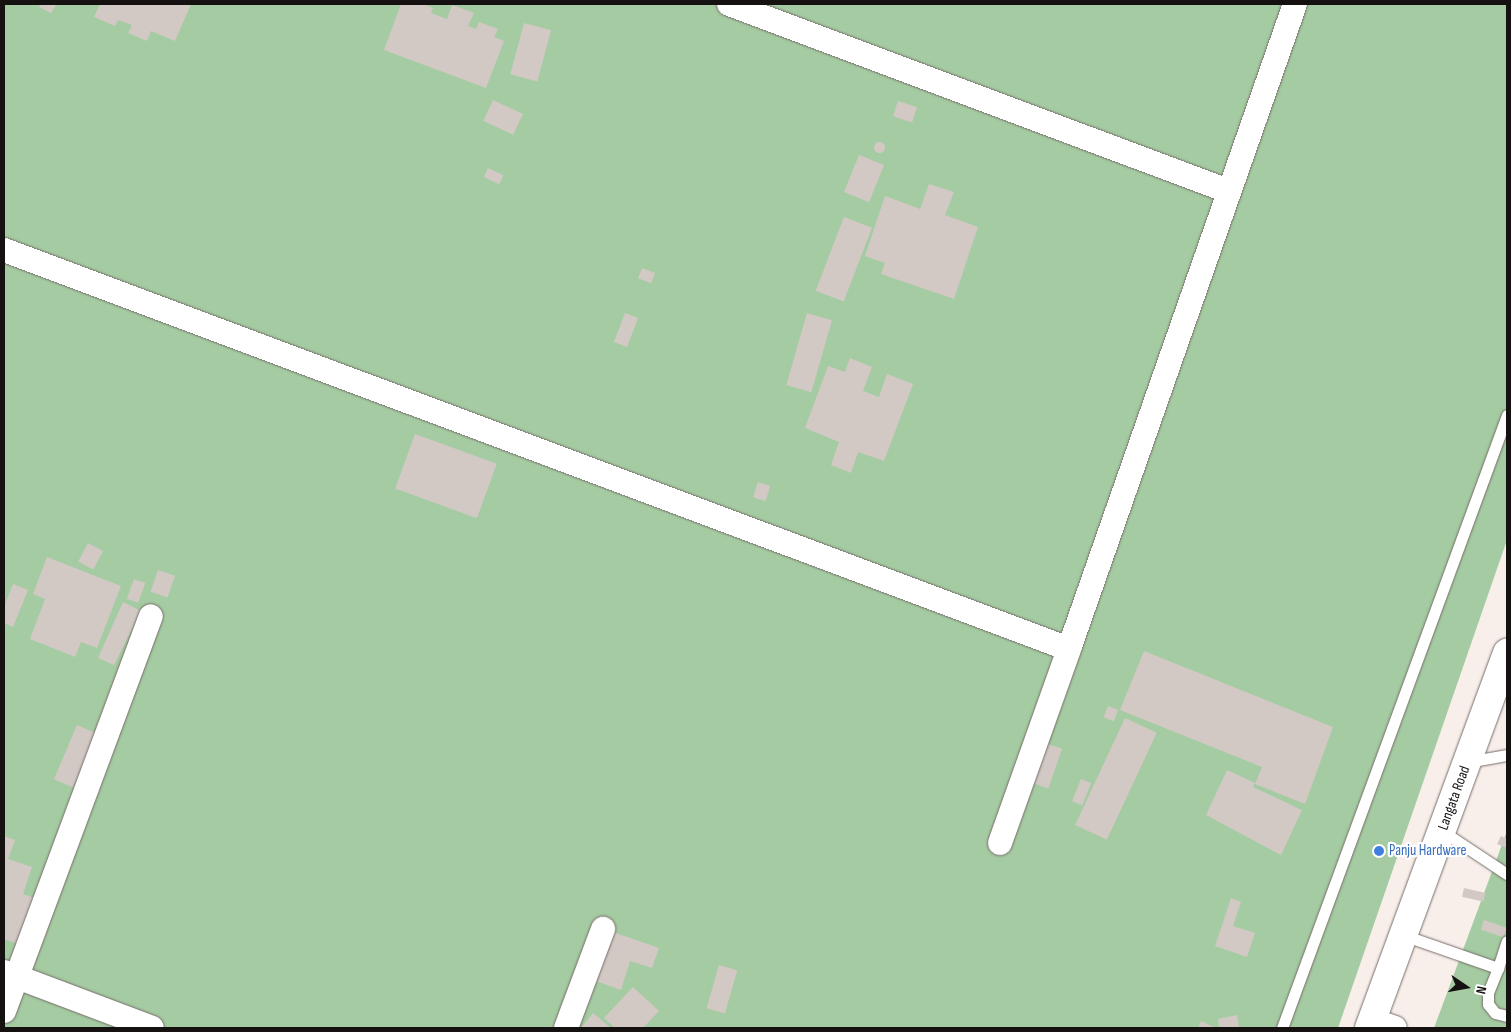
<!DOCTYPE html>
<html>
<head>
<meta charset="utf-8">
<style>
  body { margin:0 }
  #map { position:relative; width:1511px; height:1032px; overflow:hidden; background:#f8efeb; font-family:"Sofia Sans Condensed",sans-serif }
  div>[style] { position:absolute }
  .green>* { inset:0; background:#a5cba2 }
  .building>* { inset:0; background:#d2c9c5; transform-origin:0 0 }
  .round { border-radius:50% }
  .roads { filter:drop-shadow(0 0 1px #766e6a) drop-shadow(0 0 1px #766e6a) }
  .service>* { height:11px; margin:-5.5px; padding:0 5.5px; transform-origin:5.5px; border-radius:5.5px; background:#fff }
  .minor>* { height:24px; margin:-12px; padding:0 12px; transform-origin:12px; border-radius:12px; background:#fff }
  .secondary>* { height:28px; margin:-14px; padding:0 14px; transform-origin:14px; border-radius:14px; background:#fff }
  .dots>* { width:14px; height:14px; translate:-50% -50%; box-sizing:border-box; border:2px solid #fff; border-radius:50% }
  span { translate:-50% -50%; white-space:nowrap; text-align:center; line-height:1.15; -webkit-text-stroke:4.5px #fff; paint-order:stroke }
  .street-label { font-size:15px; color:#141110 }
  .shop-label { font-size:15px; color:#366cbe }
  .left { translate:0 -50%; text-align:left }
  .frame { position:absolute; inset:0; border:5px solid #141110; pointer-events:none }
  .north { position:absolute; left:1441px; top:962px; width:50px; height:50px; -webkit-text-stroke:4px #fff; paint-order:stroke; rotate:102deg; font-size:14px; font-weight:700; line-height:20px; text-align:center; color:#141110 }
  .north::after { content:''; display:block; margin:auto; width:18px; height:22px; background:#141110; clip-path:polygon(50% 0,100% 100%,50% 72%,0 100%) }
</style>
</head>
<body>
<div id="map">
  <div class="green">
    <i style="clip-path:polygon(4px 4px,1507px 4px,1507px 540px,1338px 1028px,4px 1028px)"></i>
    <i style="clip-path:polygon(1507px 831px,1507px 1028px,1434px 1028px)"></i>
  </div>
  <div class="building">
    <i style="clip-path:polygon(41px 4px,54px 4px,56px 5px,51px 13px,39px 7px)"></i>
    <i style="clip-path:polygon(100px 4px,191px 4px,175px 41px,151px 31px,147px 41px,128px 33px,132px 25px,118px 20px,115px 26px,94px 17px)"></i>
    <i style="clip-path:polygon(401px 4px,422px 4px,433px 8px,431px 13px,447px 19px,452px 5px,474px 13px,468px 26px,476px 29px,479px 22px,498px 29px,494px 37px,504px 41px,486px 88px,384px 50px)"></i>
    <i style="left:524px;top:23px;width:28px;height:53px;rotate:15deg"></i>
    <i style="left:493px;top:100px;width:33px;height:23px;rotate:25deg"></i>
    <i style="left:898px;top:101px;width:20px;height:16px;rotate:18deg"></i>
    <i class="round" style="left:873.5px;top:141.5px;width:11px;height:11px"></i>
    <i style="left:859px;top:155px;width:27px;height:40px;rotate:22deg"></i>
    <i style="left:488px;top:168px;width:17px;height:10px;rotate:25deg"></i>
    <i style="clip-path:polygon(929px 184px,954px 192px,945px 215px,978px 227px,954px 299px,881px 274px,885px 263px,865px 256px,885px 196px,920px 209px)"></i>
    <i style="left:844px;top:217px;width:30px;height:79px;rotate:21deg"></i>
    <i style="left:642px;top:268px;width:14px;height:11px;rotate:21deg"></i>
    <i style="left:625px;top:313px;width:14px;height:31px;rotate:21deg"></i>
    <i style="left:807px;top:313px;width:26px;height:75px;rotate:16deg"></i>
    <i style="clip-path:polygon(850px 358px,872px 367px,863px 391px,879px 397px,887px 374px,913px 384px,884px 461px,858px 452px,851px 473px,831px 465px,839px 442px,805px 428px,828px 366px,845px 372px)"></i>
    <i style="left:415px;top:434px;width:87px;height:58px;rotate:20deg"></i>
    <i style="left:758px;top:482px;width:13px;height:16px;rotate:18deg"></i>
    <i style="left:88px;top:543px;width:17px;height:21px;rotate:28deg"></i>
    <i style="clip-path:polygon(47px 557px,121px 586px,97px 648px,81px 642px,75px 657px,30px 639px,45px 599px,33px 594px)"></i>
    <i style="left:158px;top:570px;width:18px;height:23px;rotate:19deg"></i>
    <i style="left:134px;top:579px;width:12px;height:21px;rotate:20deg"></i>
    <i style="clip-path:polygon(13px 584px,28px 590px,13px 627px,4px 623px,4px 607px)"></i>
    <i style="clip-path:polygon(123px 602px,141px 611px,114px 665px,98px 658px)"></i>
    <i style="clip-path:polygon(1144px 651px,1333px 727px,1305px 804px,1255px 784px,1262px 767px,1120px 710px)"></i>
    <i style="left:1108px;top:706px;width:11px;height:12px;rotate:22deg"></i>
    <i style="left:1125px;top:718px;width:35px;height:118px;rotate:25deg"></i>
    <i style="left:77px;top:725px;width:21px;height:59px;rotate:23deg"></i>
    <i style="left:1045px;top:743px;width:18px;height:42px;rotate:19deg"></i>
    <i style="clip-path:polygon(1227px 770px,1255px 783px,1253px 787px,1302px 810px,1281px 855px,1206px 815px)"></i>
    <i style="left:1081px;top:779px;width:11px;height:24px;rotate:22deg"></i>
    <i style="clip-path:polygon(4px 836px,15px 840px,8px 859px,32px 867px,23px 894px,37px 899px,21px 945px,4px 939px)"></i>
    <i style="clip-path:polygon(1501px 836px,1507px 839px,1507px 848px,1497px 844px)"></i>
    <i style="left:1464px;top:888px;width:22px;height:9px;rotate:13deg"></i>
    <i style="clip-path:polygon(1231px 898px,1241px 902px,1233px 926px,1255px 933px,1247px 957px,1215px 946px)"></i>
    <i style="left:1484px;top:920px;width:24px;height:10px;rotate:19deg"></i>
    <i style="clip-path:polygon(613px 932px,659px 948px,652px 968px,630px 961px,621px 990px,596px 981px)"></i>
    <i style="left:719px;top:965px;width:19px;height:45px;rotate:16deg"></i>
    <i style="clip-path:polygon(633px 987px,659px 1011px,643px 1028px,615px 1028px,604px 1018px)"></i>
    <i style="clip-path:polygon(593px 1013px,611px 1028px,581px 1028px)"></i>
    <i style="clip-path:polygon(1237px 1015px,1239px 1028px,1219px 1028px,1218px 1019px)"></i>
    <i style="clip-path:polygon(1201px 1021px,1216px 1028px,1198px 1028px)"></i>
  </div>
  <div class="roads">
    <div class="service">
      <i style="left:1467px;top:762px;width:41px;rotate:-9.9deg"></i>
      <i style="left:1442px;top:831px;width:78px;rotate:33.5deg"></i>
      <i style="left:1403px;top:935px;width:101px;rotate:19.2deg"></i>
      <i style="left:1498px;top:968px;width:27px;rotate:112deg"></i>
      <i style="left:1488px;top:993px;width:11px;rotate:90deg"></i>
      <i style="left:1488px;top:1004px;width:11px;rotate:52deg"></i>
      <i style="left:1495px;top:1013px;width:12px;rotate:14deg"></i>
      <i style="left:1498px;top:968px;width:28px;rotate:-72deg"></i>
      <i style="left:1282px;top:1028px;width:653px;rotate:-69.84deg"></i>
    </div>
    <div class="minor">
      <i style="left:729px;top:4px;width:533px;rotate:20.54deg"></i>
      <i style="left:4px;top:250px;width:1137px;rotate:20.54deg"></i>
      <i style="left:1069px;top:649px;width:683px;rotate:-70.69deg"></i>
      <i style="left:1000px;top:843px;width:206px;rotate:-70.4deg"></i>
      <i style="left:4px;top:972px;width:158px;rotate:20.7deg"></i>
      <i style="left:4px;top:1011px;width:421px;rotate:-69.6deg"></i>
      <i style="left:1372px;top:1020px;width:24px;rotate:19deg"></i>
      <i style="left:566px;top:1028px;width:106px;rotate:-69.5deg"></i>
    </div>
    <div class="secondary">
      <i style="left:1369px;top:1028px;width:400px;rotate:-69.8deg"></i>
    </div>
  </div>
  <div class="dots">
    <i style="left:1379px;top:851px;background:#3f7fe0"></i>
  </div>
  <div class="street-label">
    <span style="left:1454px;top:798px;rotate:-70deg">Langata Road</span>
  </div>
  <div class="shop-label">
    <span class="left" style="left:1389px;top:851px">Panju Hardware</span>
  </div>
  <div class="frame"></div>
  <div class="north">N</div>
</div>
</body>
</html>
